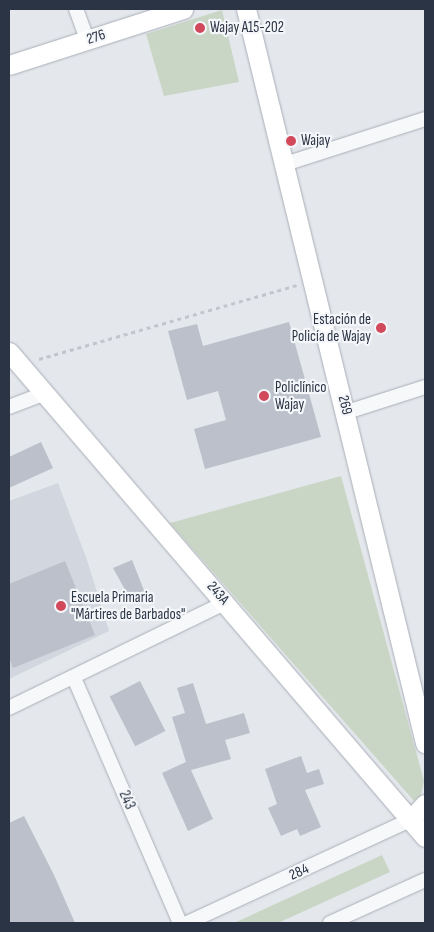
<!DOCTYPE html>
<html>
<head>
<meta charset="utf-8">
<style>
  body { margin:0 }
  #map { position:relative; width:434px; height:932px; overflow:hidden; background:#e4e7ec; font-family:"Sofia Sans Condensed",sans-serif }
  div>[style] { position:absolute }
  .built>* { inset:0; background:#d2d6de }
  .green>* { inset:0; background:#c9d6c5 }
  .building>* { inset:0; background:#bbc0ca; transform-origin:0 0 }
  .path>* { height:3px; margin-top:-1.5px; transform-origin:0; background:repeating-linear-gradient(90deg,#c2c5cb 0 4px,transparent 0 8px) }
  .roads { filter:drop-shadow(0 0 1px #a9aeb7) drop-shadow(0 0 1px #a9aeb7) }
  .street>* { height:14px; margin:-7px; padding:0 7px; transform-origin:7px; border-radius:7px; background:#f7f8fa }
  .secondary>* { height:19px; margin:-9.5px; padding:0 9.5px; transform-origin:9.5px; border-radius:9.5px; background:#fff }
  .dots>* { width:14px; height:14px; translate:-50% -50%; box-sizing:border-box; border:2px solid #f4f6f9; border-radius:50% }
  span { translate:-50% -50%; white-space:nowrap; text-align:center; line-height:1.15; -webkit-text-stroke:4.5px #f4f6f9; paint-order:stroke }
  .poi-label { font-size:15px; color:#2b3445 }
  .left { translate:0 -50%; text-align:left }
  .right { translate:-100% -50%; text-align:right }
  .street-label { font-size:15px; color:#2b3445 }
  .frame { position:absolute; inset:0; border:10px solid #2b3445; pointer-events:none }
</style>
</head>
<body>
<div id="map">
  <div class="built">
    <i style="clip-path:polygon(58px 483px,87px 560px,109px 631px,9px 679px,9px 501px)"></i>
  </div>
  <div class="green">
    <i style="clip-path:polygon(222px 10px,239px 82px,164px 96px,146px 34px)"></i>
    <i style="clip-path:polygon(341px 476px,424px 781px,421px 795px,414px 801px,170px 523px)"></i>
    <i style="clip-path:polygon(382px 855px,390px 872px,278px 923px,234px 923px)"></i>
  </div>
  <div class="building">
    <i style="clip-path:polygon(289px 322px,321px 437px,205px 469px,194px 429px,226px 420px,218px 391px,187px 400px,168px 331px,197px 324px,203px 346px)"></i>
    <i style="clip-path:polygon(41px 442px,53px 468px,9px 488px,9px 457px)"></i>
    <i style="clip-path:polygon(132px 560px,147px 598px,133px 604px,113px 568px)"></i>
    <i style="clip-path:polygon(65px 561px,95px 635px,13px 668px,9px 657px,9px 584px)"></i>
    <i style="left:140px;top:681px;width:56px;height:34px;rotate:63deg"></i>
    <i style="clip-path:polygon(193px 683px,206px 724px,244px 713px,250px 733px,225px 740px,231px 759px,191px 770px,213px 819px,188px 831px,162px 773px,186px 762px,172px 717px,185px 713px,177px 688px)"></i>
    <i style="clip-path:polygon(301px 756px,307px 773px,319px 769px,324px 784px,305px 790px,321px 827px,300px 836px,297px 829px,281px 836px,268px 808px,277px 804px,265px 769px)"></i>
    <i style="clip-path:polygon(24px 816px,54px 875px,75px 923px,9px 923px,9px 823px)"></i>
  </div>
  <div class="path">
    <i style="left:39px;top:359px;width:268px;rotate:-16deg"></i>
  </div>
  <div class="roads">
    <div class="street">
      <i style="left:76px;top:9px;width:33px;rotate:70deg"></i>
      <i style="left:285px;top:164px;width:147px;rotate:-17.8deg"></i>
      <i style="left:9px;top:407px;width:36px;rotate:-21deg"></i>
      <i style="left:347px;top:412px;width:82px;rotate:-17.8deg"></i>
      <i style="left:74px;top:678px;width:267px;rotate:66.6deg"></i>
      <i style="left:9px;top:708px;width:242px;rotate:-26deg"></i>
      <i style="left:187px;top:923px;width:246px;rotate:-24.8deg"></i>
      <i style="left:330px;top:923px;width:104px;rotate:-24.4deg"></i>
    </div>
    <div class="secondary">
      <i style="left:246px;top:9px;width:756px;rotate:76.29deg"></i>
      <i style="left:9px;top:65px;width:183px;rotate:-17.8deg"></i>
      <i style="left:9px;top:352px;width:639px;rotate:49.38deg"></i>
      <i style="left:410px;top:820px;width:22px;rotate:-47deg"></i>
    </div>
  </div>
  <div class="dots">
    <i style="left:200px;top:28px;background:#d1495b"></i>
    <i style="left:291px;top:141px;background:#d1495b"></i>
    <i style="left:381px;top:328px;background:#d1495b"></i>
    <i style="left:264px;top:396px;background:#d1495b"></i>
    <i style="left:61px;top:606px;background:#d1495b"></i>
  </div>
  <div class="poi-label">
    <span class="left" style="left:210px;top:28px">Wajay A15-202</span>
    <span class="left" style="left:301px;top:141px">Wajay</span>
    <span class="right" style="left:371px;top:328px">Estación de<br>Policía de Wajay</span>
    <span class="left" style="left:275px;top:396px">Policlínico<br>Wajay</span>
    <span class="left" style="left:71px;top:606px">Escuela Primaria<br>"Mártires de Barbados"</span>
  </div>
  <div class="street-label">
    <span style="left:96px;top:37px;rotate:-18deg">276</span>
    <span style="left:345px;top:405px;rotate:76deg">269</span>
    <span style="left:218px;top:593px;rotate:49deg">243A</span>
    <span style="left:127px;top:800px;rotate:66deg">243</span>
    <span style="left:299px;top:872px;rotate:-25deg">284</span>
  </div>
  <div class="frame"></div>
</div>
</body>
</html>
